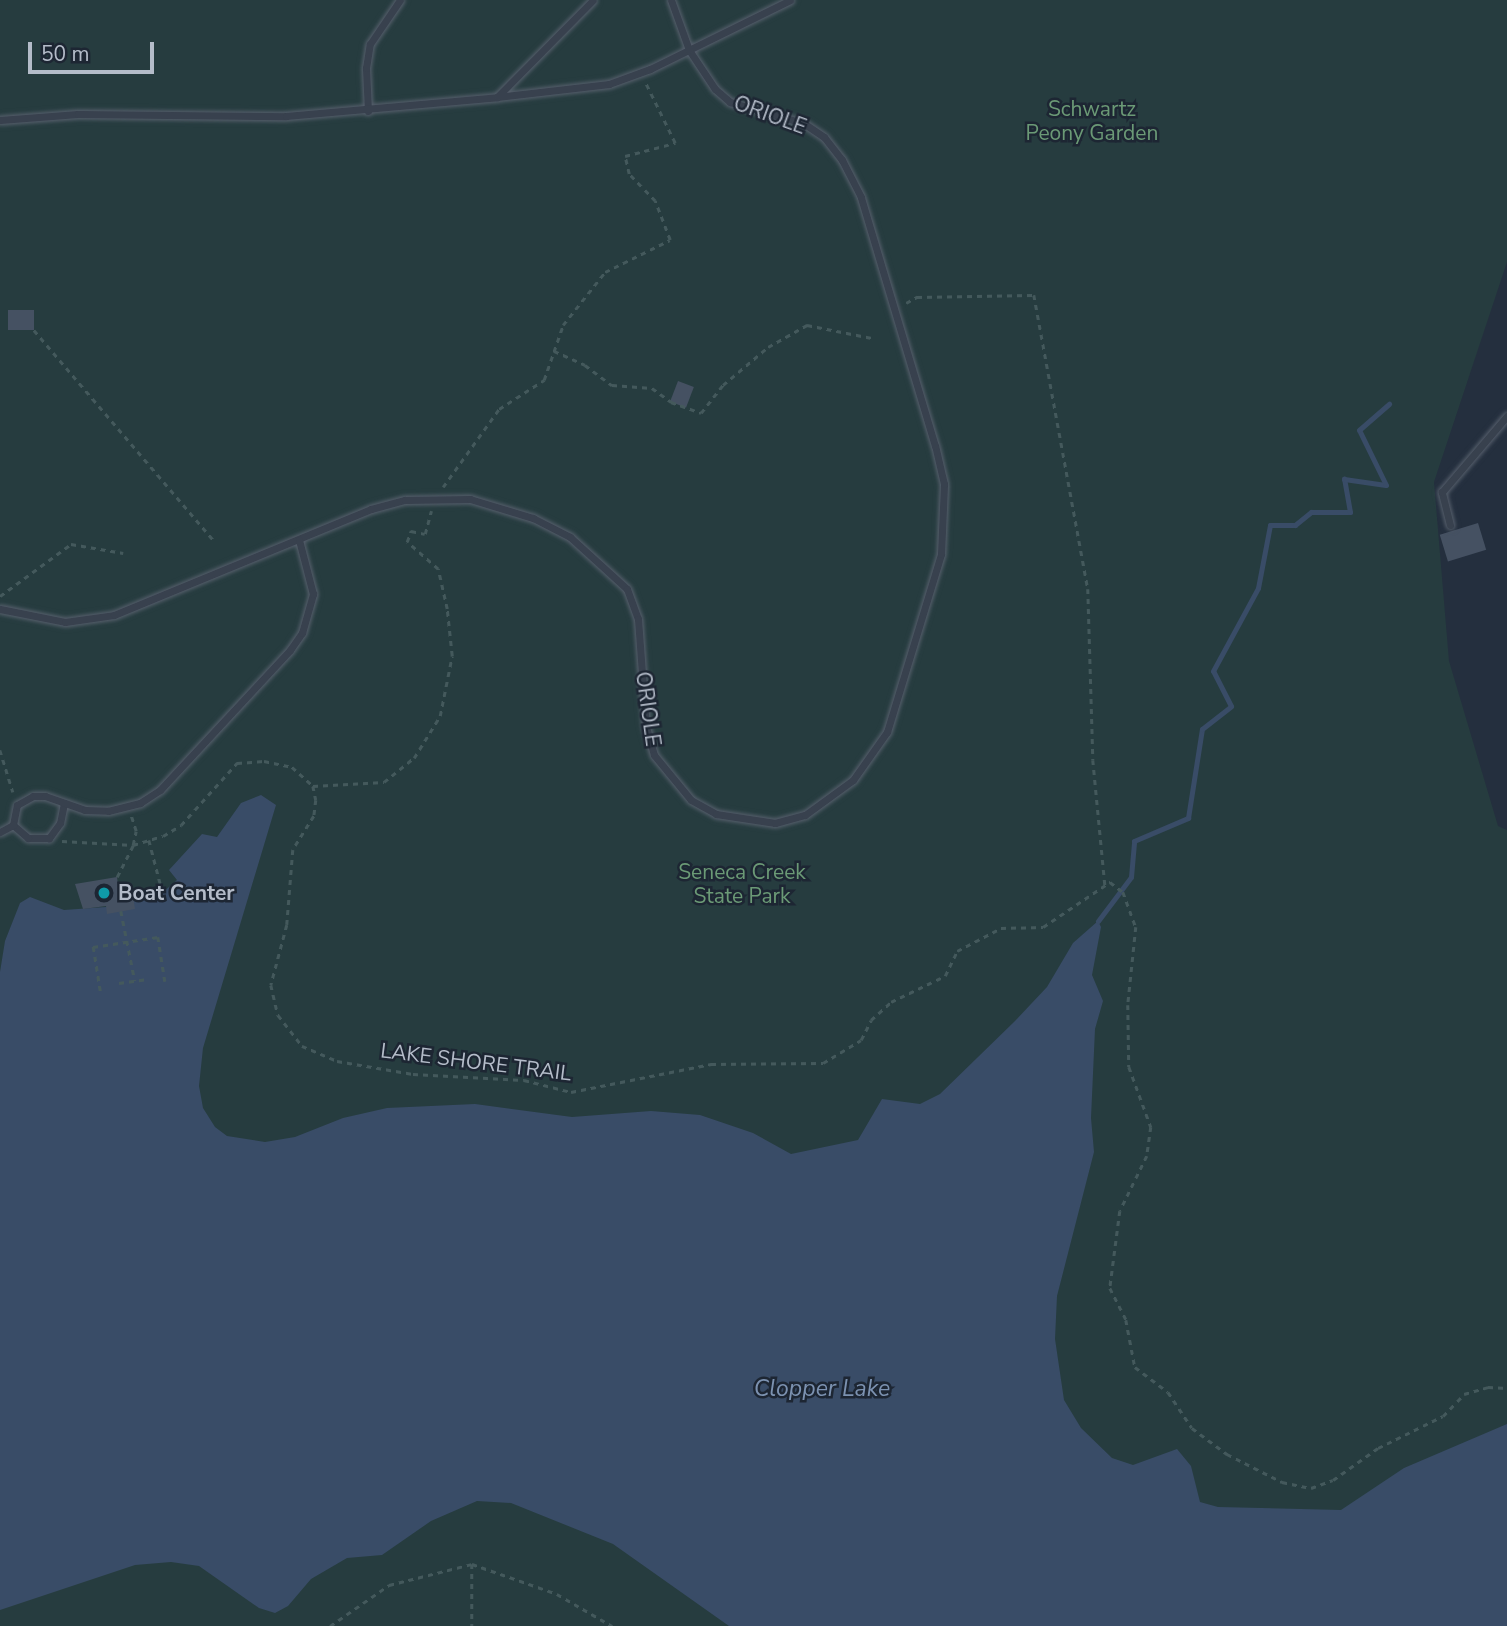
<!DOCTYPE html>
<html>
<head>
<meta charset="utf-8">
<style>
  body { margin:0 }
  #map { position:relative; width:1507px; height:1626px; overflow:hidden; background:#242f3e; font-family:"Nunito Sans",sans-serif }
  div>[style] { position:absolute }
  .green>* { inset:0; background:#263c3f }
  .water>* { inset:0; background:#394c67 }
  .stream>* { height:5px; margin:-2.5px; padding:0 2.5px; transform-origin:2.5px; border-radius:2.5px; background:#394c67 }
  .building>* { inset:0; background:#455162; transform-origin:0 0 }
  .path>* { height:2.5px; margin-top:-1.25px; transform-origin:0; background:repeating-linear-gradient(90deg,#44595c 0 5px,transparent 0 10px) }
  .roads { filter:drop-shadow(0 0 2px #565f6c) drop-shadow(0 0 2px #565f6c) }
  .service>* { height:7px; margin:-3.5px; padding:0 3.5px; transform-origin:3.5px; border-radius:3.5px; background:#38414e }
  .dots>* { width:19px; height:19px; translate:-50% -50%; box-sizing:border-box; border:4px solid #1d2633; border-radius:50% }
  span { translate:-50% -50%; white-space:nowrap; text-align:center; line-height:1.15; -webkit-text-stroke:5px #1d2633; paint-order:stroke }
  .park-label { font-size:21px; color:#6b9a76 }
  .street-label { font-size:21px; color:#b4bcc9 }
  .poi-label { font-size:21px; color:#b4bcc9; font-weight:700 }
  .left { translate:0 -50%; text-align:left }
  .water-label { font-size:23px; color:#7c92b1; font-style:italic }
  .scale { position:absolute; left:28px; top:42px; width:126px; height:32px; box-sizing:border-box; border:4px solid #b4bcc9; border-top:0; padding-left:9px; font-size:21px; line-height:24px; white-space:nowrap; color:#b4bcc9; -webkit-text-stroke:5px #1d2633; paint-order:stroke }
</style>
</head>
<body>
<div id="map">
  <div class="green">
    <i style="clip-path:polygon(0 0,1507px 0,1507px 262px,1434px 482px,1449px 661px,1498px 826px,1507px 830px,1507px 1626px,0 1626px)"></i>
  </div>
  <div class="water">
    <i style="clip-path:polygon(261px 795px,276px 805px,203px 1048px,199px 1086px,203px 1108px,215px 1127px,227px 1136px,265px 1142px,295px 1137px,343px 1118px,387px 1108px,475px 1104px,572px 1117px,651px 1111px,700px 1115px,753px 1133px,791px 1154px,858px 1140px,882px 1099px,920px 1104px,940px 1094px,1015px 1021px,1047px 987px,1073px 943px,1098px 921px,1101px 927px,1092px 975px,1103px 1001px,1095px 1029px,1091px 1118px,1094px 1152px,1057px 1296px,1055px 1339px,1064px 1400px,1081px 1428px,1112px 1458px,1133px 1465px,1177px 1449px,1191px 1466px,1200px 1502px,1218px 1507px,1341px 1510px,1404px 1468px,1507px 1424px,1507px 1626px,729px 1626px,613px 1544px,511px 1503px,477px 1501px,431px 1521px,382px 1555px,347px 1558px,311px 1579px,288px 1606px,275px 1613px,259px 1608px,199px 1566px,171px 1562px,135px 1565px,0 1610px,0 972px,5px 941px,20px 903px,30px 897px,64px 910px,106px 907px,161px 894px,177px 880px,169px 870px,202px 834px,217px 837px,241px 803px)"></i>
  </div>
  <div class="stream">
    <i style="left:1098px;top:921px;width:55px;rotate:-53.1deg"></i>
    <i style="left:1131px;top:877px;width:36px;rotate:-85deg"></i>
    <i style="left:1134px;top:841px;width:59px;rotate:-23.1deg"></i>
    <i style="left:1188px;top:818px;width:90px;rotate:-81.1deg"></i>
    <i style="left:1202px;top:729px;width:37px;rotate:-38deg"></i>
    <i style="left:1231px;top:706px;width:39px;rotate:-117deg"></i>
    <i style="left:1213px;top:671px;width:94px;rotate:-61.5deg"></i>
    <i style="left:1258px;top:588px;width:64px;rotate:-79.2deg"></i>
    <i style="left:1270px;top:525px;width:25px"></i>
    <i style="left:1295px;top:525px;width:21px;rotate:-39deg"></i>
    <i style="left:1311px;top:512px;width:39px"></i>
    <i style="left:1350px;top:512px;width:34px;rotate:-100deg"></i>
    <i style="left:1344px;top:479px;width:42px;rotate:8.1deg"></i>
    <i style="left:1386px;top:485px;width:61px;rotate:-116.1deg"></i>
    <i style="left:1359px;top:430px;width:40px;rotate:-41deg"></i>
  </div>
  <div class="building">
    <i style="left:34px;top:310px;width:20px;height:26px;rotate:90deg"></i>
    <i style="left:678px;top:381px;width:17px;height:22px;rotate:21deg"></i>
    <i style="left:1478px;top:523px;width:28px;height:40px;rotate:73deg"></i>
    <i style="clip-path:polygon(117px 877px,118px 885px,131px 883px,135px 909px,107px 914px,106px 906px,83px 909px,75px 884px)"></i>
  </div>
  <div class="path">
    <i style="left:906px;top:303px;width:13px;rotate:-29deg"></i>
    <i style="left:917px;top:297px;width:117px;rotate:-1deg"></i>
    <i style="left:1034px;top:295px;width:299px;rotate:79.6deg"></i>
    <i style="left:1088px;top:589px;width:171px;rotate:88.3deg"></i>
    <i style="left:1093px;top:760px;width:126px;rotate:84.5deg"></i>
    <i style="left:34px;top:330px;width:277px;rotate:49.5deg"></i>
    <i style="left:554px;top:351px;width:34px;rotate:24deg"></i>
    <i style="left:585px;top:365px;width:34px;rotate:37deg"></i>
    <i style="left:612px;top:385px;width:40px;rotate:4.3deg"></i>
    <i style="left:652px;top:388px;width:24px;rotate:36deg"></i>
    <i style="left:671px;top:402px;width:32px;rotate:20deg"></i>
    <i style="left:701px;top:413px;width:36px;rotate:-52deg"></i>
    <i style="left:723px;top:385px;width:59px;rotate:-40.2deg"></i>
    <i style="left:768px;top:347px;width:45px;rotate:-29.4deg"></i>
    <i style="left:807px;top:325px;width:66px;rotate:11.3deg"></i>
    <i style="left:443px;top:487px;width:96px;rotate:-54.3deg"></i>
    <i style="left:499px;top:409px;width:54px;rotate:-32.8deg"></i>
    <i style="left:544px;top:380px;width:58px;rotate:-70.9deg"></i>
    <i style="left:563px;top:325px;width:68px;rotate:-51.6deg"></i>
    <i style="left:605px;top:272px;width:72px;rotate:-26.2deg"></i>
    <i style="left:670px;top:240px;width:42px;rotate:-111deg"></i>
    <i style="left:655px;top:201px;width:37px;rotate:-134deg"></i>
    <i style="left:629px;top:174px;width:18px;rotate:-103deg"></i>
    <i style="left:625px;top:156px;width:52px;rotate:-14.6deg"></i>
    <i style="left:675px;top:143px;width:68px;rotate:-116.2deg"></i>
    <i style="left:0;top:596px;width:88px;rotate:-36.2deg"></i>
    <i style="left:71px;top:544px;width:53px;rotate:9.8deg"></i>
    <i style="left:0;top:750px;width:44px;rotate:72.8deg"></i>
    <i style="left:313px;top:786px;width:71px;rotate:-3.2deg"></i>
    <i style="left:384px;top:782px;width:38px;rotate:-39deg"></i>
    <i style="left:414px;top:758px;width:49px;rotate:-58.2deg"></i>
    <i style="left:440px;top:716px;width:61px;rotate:-78.7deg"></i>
    <i style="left:452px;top:656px;width:47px;rotate:-96.1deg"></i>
    <i style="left:447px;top:609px;width:41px;rotate:-102.7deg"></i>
    <i style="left:438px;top:569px;width:41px;rotate:-138.9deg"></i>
    <i style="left:407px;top:542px;width:12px;rotate:-70deg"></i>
    <i style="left:411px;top:531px;width:14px;rotate:12deg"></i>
    <i style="left:425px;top:534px;width:24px;rotate:-75deg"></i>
    <i style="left:149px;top:840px;width:48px;rotate:75.4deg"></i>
    <i style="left:62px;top:841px;width:71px;rotate:3.2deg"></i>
    <i style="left:133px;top:845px;width:31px;rotate:-17deg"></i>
    <i style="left:163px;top:836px;width:21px;rotate:-31deg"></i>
    <i style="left:181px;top:825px;width:84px;rotate:-47.9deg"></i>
    <i style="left:237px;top:763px;width:27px;rotate:-4deg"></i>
    <i style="left:264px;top:761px;width:29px;rotate:12deg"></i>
    <i style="left:292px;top:767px;width:28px;rotate:42deg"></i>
    <i style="left:313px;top:786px;width:14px;rotate:78deg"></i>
    <i style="left:316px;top:800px;width:16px;rotate:97deg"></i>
    <i style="left:314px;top:816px;width:40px;rotate:122deg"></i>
    <i style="left:293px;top:850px;width:75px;rotate:94.6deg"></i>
    <i style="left:287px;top:925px;width:62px;rotate:104.9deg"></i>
    <i style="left:271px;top:985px;width:31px;rotate:77deg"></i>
    <i style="left:278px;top:1015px;width:39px;rotate:52deg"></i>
    <i style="left:302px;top:1046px;width:38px;rotate:23deg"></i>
    <i style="left:337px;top:1061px;width:77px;rotate:9.7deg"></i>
    <i style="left:413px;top:1074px;width:111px;rotate:3.1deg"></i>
    <i style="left:524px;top:1080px;width:49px;rotate:14.3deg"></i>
    <i style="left:571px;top:1092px;width:143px;rotate:-11.3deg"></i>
    <i style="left:711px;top:1064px;width:112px;rotate:-0.5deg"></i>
    <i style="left:823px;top:1063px;width:44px;rotate:-31.2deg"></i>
    <i style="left:861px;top:1040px;width:22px;rotate:-63deg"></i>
    <i style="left:871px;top:1020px;width:27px;rotate:-42deg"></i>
    <i style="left:891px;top:1002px;width:60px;rotate:-25.7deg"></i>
    <i style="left:945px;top:976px;width:28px;rotate:-64deg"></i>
    <i style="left:957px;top:951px;width:50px;rotate:-27.6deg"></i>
    <i style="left:1001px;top:928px;width:42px;rotate:-1.4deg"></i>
    <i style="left:1043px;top:927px;width:81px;rotate:-33.9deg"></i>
    <i style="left:1110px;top:882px;width:16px;rotate:38deg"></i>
    <i style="left:1123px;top:892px;width:37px;rotate:70deg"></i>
    <i style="left:1136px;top:927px;width:78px;rotate:95.9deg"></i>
    <i style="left:1128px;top:1005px;width:62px;rotate:89.1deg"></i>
    <i style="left:1129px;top:1067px;width:64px;rotate:69.9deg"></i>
    <i style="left:1151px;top:1127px;width:29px;rotate:98deg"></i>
    <i style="left:1147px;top:1156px;width:61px;rotate:116.1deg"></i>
    <i style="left:1120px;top:1211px;width:78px;rotate:97.4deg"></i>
    <i style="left:1110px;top:1288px;width:36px;rotate:63deg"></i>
    <i style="left:1126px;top:1320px;width:48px;rotate:79.2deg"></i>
    <i style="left:1135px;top:1367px;width:41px;rotate:37.1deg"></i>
    <i style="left:1168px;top:1392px;width:43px;rotate:56.3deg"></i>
    <i style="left:1192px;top:1428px;width:44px;rotate:36.6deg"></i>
    <i style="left:1227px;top:1454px;width:62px;rotate:27deg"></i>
    <i style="left:1282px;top:1482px;width:30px;rotate:12deg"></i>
    <i style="left:1311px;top:1488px;width:23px;rotate:-20deg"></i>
    <i style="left:1333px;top:1480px;width:55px;rotate:-35.4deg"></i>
    <i style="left:1378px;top:1448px;width:72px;rotate:-26.2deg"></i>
    <i style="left:1443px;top:1416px;width:30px;rotate:-46deg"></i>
    <i style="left:1464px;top:1394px;width:25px;rotate:-16deg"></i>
    <i style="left:1488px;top:1387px;width:19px;rotate:3deg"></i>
    <i style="left:117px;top:877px;width:36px;rotate:-63deg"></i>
    <i style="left:133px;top:845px;width:14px;rotate:-78deg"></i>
    <i style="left:136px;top:831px;width:16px;rotate:-108deg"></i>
    <i style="left:121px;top:911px;width:71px;rotate:78.7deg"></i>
    <i style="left:119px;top:983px;width:29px;rotate:-8deg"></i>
    <i style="left:100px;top:991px;width:45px;rotate:-99deg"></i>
    <i style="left:93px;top:947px;width:66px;rotate:-8.7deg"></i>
    <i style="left:158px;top:937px;width:45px;rotate:81deg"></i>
    <i style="left:472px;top:1564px;width:62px;rotate:90deg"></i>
    <i style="left:330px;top:1626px;width:72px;rotate:-34.8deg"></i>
    <i style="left:389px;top:1585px;width:86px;rotate:-14.2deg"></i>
    <i style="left:472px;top:1564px;width:90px;rotate:19.4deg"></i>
    <i style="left:557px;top:1594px;width:64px;rotate:30.2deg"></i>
  </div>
  <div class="roads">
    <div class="service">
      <i style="left:497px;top:97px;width:113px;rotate:-6.6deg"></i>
      <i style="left:609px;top:84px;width:44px;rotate:-20.1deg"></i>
      <i style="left:650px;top:69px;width:156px;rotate:-26.2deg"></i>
      <i style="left:368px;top:111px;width:43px;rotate:-92.7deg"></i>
      <i style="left:366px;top:68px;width:24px;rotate:-81deg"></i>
      <i style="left:370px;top:44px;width:53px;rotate:-55.7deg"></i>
      <i style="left:0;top:120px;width:78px;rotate:-4.4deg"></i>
      <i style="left:78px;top:114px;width:208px;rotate:0.6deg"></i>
      <i style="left:286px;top:116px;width:212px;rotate:-5.1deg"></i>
      <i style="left:497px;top:97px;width:136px;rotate:-45.3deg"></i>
      <i style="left:1450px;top:525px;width:34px;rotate:-104deg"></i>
      <i style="left:1442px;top:492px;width:100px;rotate:-49.5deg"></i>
      <i style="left:0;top:609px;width:66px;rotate:11.3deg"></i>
      <i style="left:65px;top:622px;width:49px;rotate:-8.1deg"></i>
      <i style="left:114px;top:615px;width:278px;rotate:-22.4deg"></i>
      <i style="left:371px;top:509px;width:35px;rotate:-15deg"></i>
      <i style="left:405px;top:500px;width:65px;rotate:-0.9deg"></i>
      <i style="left:470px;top:499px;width:66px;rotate:16.8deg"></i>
      <i style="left:533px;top:518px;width:42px;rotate:27.2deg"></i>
      <i style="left:570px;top:537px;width:77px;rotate:42.4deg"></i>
      <i style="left:627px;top:589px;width:32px;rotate:70deg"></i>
      <i style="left:638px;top:619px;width:108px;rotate:85.8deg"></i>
      <i style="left:646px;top:727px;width:29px;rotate:74deg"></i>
      <i style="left:654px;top:755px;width:58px;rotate:50.6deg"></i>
      <i style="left:691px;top:800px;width:29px;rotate:29deg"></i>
      <i style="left:716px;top:814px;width:60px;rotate:8.7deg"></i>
      <i style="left:775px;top:823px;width:31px;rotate:-15deg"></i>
      <i style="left:805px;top:815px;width:59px;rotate:-36.1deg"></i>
      <i style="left:853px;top:780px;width:59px;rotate:-54.7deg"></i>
      <i style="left:887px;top:732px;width:186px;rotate:-73.1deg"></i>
      <i style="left:941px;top:554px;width:70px;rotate:-87.5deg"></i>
      <i style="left:944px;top:484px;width:39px;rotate:-103deg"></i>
      <i style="left:935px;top:446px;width:260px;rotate:-106.6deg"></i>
      <i style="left:861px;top:197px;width:42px;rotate:-117.2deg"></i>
      <i style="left:842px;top:160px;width:29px;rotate:-128deg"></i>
      <i style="left:824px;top:137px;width:25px;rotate:-146deg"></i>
      <i style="left:803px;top:123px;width:76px;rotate:-164deg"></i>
      <i style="left:730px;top:102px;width:20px;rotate:-139deg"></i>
      <i style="left:715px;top:89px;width:47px;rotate:-123.7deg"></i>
      <i style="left:689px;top:50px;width:53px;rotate:-109.8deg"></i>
      <i style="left:64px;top:803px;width:20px;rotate:101deg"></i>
      <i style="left:60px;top:823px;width:19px;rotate:126deg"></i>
      <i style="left:49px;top:838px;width:21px;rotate:180deg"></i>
      <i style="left:28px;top:838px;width:20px;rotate:-139deg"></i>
      <i style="left:13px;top:825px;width:20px;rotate:-79deg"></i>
      <i style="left:17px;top:805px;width:18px;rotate:-29deg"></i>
      <i style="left:33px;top:796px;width:12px"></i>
      <i style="left:45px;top:796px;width:42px;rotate:19.3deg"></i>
      <i style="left:85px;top:810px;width:23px;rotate:2deg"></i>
      <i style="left:108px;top:811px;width:33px;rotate:-14deg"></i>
      <i style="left:140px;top:803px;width:24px;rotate:-33deg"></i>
      <i style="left:160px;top:790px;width:191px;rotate:-47.1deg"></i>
      <i style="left:290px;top:650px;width:21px;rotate:-55deg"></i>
      <i style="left:302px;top:633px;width:41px;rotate:-74.2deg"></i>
      <i style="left:313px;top:594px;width:56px;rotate:-104.5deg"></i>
      <i style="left:0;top:832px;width:15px;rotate:-28deg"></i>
    </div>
  </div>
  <div class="dots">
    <i style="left:104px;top:893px;background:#0f9aa8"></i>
  </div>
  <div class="park-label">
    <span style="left:1092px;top:121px">Schwartz<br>Peony Garden</span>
    <span style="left:742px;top:884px">Seneca Creek<br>State Park</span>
  </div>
  <div class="street-label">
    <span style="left:770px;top:115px;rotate:20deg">ORIOLE</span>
    <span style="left:648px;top:709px;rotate:82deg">ORIOLE</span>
    <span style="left:476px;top:1062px;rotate:7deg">LAKE SHORE TRAIL</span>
  </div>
  <div class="poi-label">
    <span class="left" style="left:118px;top:893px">Boat Center</span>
  </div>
  <div class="water-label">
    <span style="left:822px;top:1389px">Clopper Lake</span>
  </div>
  <div class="scale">50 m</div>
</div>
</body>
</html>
